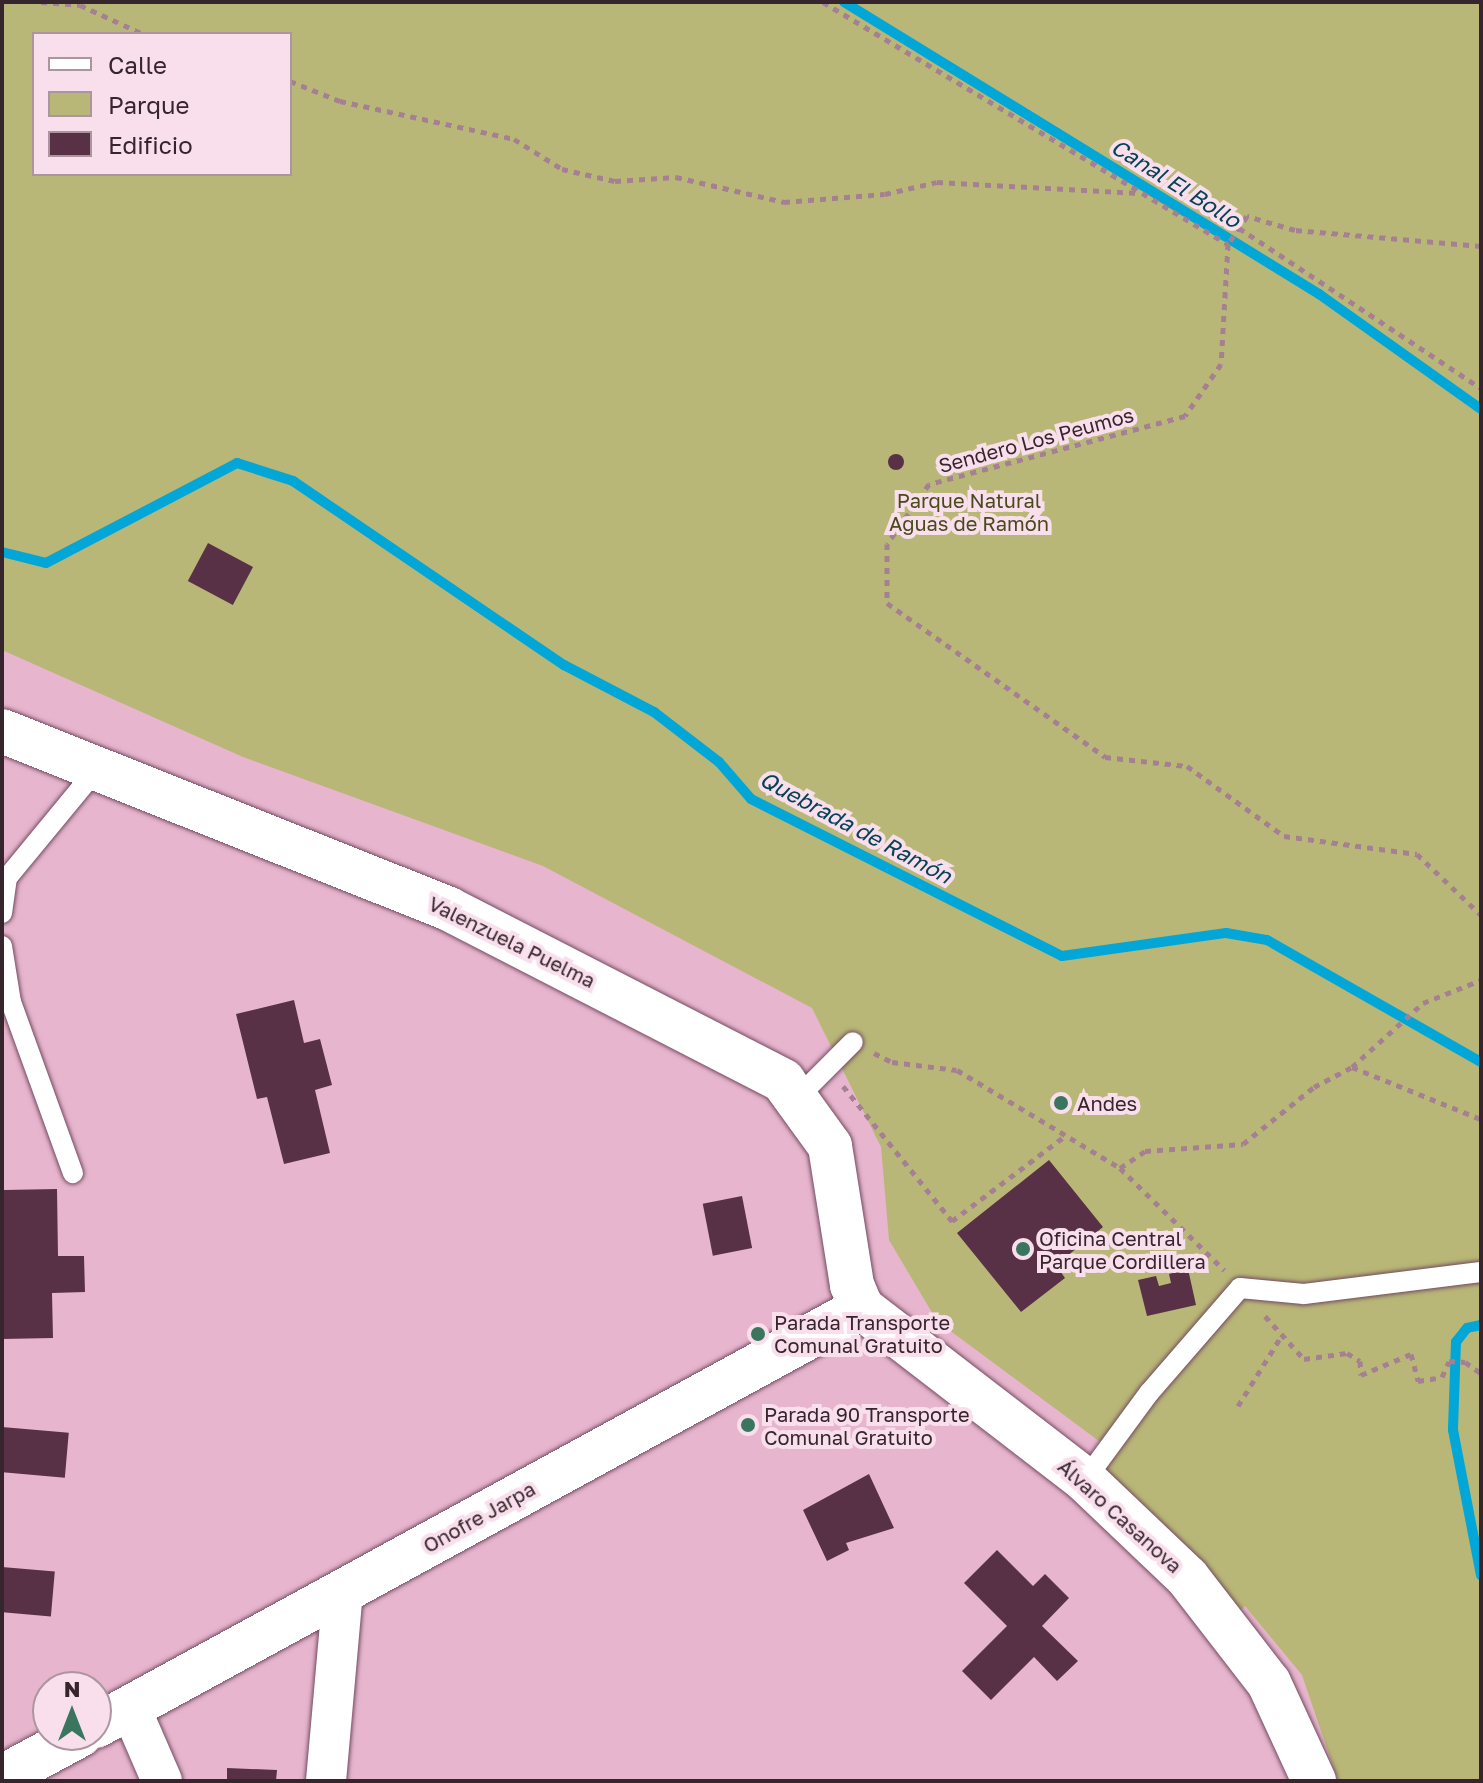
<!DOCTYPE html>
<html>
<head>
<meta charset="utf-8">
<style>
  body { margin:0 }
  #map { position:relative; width:1483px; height:1783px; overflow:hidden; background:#e7b6ce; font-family:"Golos Text",sans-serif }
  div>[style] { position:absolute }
  .green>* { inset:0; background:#b8b777 }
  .stream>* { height:10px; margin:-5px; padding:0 5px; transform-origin:5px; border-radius:5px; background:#02a6d7 }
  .building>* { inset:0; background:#593146; transform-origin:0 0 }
  .round { border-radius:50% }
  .path>* { height:5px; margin-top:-2.5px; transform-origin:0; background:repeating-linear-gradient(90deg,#a58092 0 6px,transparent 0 12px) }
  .roads { filter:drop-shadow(0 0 2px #754b61) drop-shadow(0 0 2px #754b61) }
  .service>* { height:20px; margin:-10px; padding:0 10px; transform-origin:10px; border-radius:10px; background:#fff }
  .minor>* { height:40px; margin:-20px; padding:0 20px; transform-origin:20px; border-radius:20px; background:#fff }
  .tertiary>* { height:44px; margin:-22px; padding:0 22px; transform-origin:22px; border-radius:22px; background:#fff }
  .dots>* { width:22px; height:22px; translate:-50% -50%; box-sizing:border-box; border:4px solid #f8dfeb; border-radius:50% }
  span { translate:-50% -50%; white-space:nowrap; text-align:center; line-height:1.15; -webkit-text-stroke:8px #f8dfeb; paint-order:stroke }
  .street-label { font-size:20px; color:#37252e }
  .park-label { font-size:20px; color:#4a491c }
  .poi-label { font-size:20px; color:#37252e }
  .left { translate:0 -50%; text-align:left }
  .water-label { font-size:22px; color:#064155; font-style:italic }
  .frame { position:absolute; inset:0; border:4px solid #37252e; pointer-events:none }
  .legend { position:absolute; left:32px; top:32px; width:260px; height:144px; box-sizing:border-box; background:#f8dfeb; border:2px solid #ab959f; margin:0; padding:10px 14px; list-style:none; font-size:24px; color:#37252e }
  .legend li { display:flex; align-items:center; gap:16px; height:40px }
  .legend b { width:40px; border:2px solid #ab959f }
  .north { position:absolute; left:32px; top:1671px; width:80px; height:80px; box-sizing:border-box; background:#f8dfeb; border:2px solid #ab959f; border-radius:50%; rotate:0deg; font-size:22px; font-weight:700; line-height:32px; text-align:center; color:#37252e }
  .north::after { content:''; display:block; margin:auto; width:28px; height:36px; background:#39755f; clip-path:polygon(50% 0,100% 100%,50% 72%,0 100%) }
</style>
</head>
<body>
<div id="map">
  <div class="green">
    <i style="clip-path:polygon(evenodd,2px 2px,1481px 2px,1481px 1781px,1338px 1781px,1302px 1675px,1245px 1606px,1240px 1611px,1107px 1478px,1107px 1447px,937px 1321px,889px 1240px,881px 1147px,812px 1008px,543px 866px,243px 757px,2px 650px,2px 2px,34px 34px,290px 34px,290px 174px,34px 174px,34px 34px)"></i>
  </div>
  <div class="stream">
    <i style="left:844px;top:2px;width:558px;rotate:31.58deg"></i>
    <i style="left:1319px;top:294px;width:199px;rotate:35.4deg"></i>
    <i style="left:2px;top:552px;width:45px;rotate:14deg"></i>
    <i style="left:46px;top:563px;width:216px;rotate:-27.6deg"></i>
    <i style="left:237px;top:463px;width:59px;rotate:17.8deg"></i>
    <i style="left:293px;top:481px;width:328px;rotate:34.2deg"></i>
    <i style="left:564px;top:665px;width:102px;rotate:27.6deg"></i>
    <i style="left:654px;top:712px;width:82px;rotate:37.6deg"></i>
    <i style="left:719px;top:762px;width:49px;rotate:49.1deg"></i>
    <i style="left:751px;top:799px;width:348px;rotate:26.8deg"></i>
    <i style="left:1062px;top:956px;width:166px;rotate:-8deg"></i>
    <i style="left:1226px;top:933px;width:42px;rotate:9.7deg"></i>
    <i style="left:1267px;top:940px;width:246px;rotate:29.7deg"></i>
    <i style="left:1481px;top:1325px;width:14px;rotate:168deg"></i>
    <i style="left:1467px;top:1328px;width:18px;rotate:128deg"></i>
    <i style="left:1456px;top:1342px;width:88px;rotate:92deg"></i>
    <i style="left:1453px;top:1430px;width:148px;rotate:79.1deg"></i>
  </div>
  <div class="building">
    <i class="round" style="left:888px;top:454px;width:16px;height:16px"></i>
    <i style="left:208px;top:543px;width:51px;height:43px;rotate:28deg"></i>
    <i style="clip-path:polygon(294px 1000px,304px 1043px,320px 1039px,332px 1085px,315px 1090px,330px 1153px,284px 1164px,267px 1097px,257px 1099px,236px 1014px)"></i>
    <i style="clip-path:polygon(1049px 1160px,1103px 1227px,1056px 1265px,1065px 1278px,1021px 1312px,957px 1233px)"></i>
    <i style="clip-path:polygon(57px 1189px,58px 1256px,84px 1256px,85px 1292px,52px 1293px,53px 1338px,2px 1339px,4px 1190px)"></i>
    <i style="left:742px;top:1196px;width:53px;height:40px;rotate:79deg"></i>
    <i style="clip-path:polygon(1188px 1269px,1196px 1305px,1147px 1316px,1138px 1280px,1156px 1276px,1159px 1286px,1171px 1283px,1169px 1274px)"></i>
    <i style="left:2px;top:1427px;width:67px;height:45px;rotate:5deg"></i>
    <i style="clip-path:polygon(869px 1474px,894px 1528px,846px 1543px,849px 1550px,827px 1561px,803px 1510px)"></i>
    <i style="clip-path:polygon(997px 1550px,1033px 1586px,1045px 1574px,1069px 1598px,1042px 1626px,1078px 1661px,1057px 1681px,1034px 1657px,991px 1700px,962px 1671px,1007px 1626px,964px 1583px)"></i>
    <i style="left:2px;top:1567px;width:53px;height:45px;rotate:5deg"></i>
    <i style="clip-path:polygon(227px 1768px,277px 1770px,276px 1781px,227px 1781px)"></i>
  </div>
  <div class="path">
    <i style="left:41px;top:2px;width:39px;rotate:4deg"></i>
    <i style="left:80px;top:5px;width:69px;rotate:24.7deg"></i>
    <i style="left:823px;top:2px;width:472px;rotate:30.9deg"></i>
    <i style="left:290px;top:81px;width:54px;rotate:21.8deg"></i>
    <i style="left:340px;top:101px;width:178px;rotate:12.3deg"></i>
    <i style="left:514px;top:139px;width:57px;rotate:32deg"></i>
    <i style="left:562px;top:169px;width:54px;rotate:12.8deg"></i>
    <i style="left:615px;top:181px;width:61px;rotate:-3.8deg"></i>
    <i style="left:676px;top:177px;width:111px;rotate:13deg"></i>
    <i style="left:784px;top:202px;width:101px;rotate:-4.5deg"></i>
    <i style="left:885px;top:194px;width:53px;rotate:-13deg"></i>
    <i style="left:937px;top:182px;width:202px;rotate:3.1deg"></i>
    <i style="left:1239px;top:228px;width:290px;rotate:33.5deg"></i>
    <i style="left:1481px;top:246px;width:187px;rotate:-175.1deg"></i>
    <i style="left:1295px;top:230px;width:50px;rotate:-163.7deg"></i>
    <i style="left:1247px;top:216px;width:34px;rotate:124deg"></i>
    <i style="left:1228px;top:244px;width:120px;rotate:93.3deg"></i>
    <i style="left:1221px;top:364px;width:63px;rotate:124.7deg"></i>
    <i style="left:1185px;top:416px;width:265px;rotate:165.1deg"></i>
    <i style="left:929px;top:484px;width:73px;rotate:125deg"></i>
    <i style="left:887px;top:544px;width:59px;rotate:90deg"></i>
    <i style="left:887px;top:603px;width:267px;rotate:35.2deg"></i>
    <i style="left:1105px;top:757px;width:82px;rotate:6.3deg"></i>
    <i style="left:1187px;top:766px;width:120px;rotate:35.8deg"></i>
    <i style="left:1284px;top:836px;width:134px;rotate:7.7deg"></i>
    <i style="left:1417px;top:854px;width:88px;rotate:43.6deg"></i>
    <i style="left:874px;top:1053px;width:20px;rotate:27deg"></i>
    <i style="left:892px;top:1062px;width:65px;rotate:7deg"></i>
    <i style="left:957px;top:1070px;width:190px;rotate:31deg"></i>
    <i style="left:1120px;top:1168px;width:146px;rotate:44.4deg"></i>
    <i style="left:1352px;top:1067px;width:139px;rotate:22deg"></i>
    <i style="left:843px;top:1086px;width:174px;rotate:51.1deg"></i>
    <i style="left:952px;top:1221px;width:141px;rotate:-37deg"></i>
    <i style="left:1120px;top:1168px;width:30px;rotate:-34deg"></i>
    <i style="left:1145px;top:1151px;width:98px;rotate:-4.1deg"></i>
    <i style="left:1243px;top:1144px;width:91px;rotate:-38.8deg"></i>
    <i style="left:1314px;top:1087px;width:43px;rotate:-27.8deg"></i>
    <i style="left:1352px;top:1067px;width:96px;rotate:-42deg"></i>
    <i style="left:1423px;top:1003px;width:62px;rotate:-21.6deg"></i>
    <i style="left:1265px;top:1316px;width:58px;rotate:47.8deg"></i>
    <i style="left:1304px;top:1359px;width:43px;rotate:-7.9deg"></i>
    <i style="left:1347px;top:1353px;width:15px;rotate:32deg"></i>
    <i style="left:1360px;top:1361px;width:14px;rotate:86deg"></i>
    <i style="left:1361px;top:1375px;width:54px;rotate:-22.8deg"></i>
    <i style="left:1411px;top:1354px;width:28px;rotate:75deg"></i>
    <i style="left:1418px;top:1381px;width:24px;rotate:-9deg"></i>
    <i style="left:1442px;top:1377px;width:17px;rotate:-66deg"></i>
    <i style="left:1449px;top:1361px;width:16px;rotate:4deg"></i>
    <i style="left:1465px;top:1362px;width:19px;rotate:35deg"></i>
    <i style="left:1238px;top:1406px;width:84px;rotate:-58.2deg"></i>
  </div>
  <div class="roads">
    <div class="service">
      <i style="left:2px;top:913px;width:35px;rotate:-82deg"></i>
      <i style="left:7px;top:878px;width:141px;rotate:-50.5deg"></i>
      <i style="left:2px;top:946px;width:57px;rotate:80.9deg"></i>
      <i style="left:11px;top:1002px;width:182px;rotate:70.1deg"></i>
      <i style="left:799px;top:1096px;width:76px;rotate:-45deg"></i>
      <i style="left:1085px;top:1480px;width:108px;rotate:-53.7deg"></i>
      <i style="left:1149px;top:1393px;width:139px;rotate:-49.1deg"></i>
      <i style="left:1240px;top:1288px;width:64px;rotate:5.4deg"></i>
      <i style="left:1304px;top:1294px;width:178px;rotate:-7.1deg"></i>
    </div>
    <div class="minor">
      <i style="left:130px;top:1707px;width:81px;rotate:66.6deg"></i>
      <i style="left:326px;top:1781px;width:190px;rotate:-84.9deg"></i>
    </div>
    <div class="tertiary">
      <i style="left:2px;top:731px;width:481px;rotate:21.7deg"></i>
      <i style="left:449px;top:909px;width:376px;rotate:27.2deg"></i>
      <i style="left:783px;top:1081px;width:80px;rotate:54.1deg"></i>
      <i style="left:830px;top:1146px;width:141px;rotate:81deg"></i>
      <i style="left:852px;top:1285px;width:25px;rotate:67deg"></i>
      <i style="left:862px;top:1308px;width:282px;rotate:37.6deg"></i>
      <i style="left:1085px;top:1480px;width:141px;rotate:43.6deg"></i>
      <i style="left:1187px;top:1577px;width:134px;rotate:52.3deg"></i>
      <i style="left:1269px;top:1683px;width:108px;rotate:65.3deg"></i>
      <i style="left:96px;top:1726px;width:873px;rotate:-28.62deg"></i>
      <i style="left:2px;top:1777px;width:89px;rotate:-28.3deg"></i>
    </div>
  </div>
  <div class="dots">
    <i style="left:1061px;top:1103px;background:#39755f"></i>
    <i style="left:1023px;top:1249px;background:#39755f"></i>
    <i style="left:758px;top:1334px;background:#39755f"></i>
    <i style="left:748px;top:1425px;background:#39755f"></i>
  </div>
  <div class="street-label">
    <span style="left:1036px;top:440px;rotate:-15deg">Sendero Los Peumos</span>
    <span style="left:512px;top:942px;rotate:26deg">Valenzuela Puelma</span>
    <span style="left:1120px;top:1516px;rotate:42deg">Álvaro Casanova</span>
    <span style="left:479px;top:1517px;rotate:-29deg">Onofre Jarpa</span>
  </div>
  <div class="park-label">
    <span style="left:969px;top:512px">Parque Natural<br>Aguas de Ramón</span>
  </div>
  <div class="poi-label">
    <span class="left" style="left:1077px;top:1103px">Andes</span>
    <span class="left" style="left:1039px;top:1250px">Oficina Central<br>Parque Cordillera</span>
    <span class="left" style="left:774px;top:1334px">Parada Transporte<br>Comunal Gratuito</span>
    <span class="left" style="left:764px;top:1426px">Parada 90 Transporte<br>Comunal Gratuito</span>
  </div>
  <div class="water-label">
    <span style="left:1176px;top:183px;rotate:32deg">Canal El Bollo</span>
    <span style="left:856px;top:827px;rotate:28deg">Quebrada de Ramón</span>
  </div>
  <div class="frame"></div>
  <ul class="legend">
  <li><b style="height:10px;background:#fff"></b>Calle</li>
  <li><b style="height:22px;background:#b8b777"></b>Parque</li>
  <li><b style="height:22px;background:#593146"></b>Edificio</li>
  </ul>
  <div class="north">N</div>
</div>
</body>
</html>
